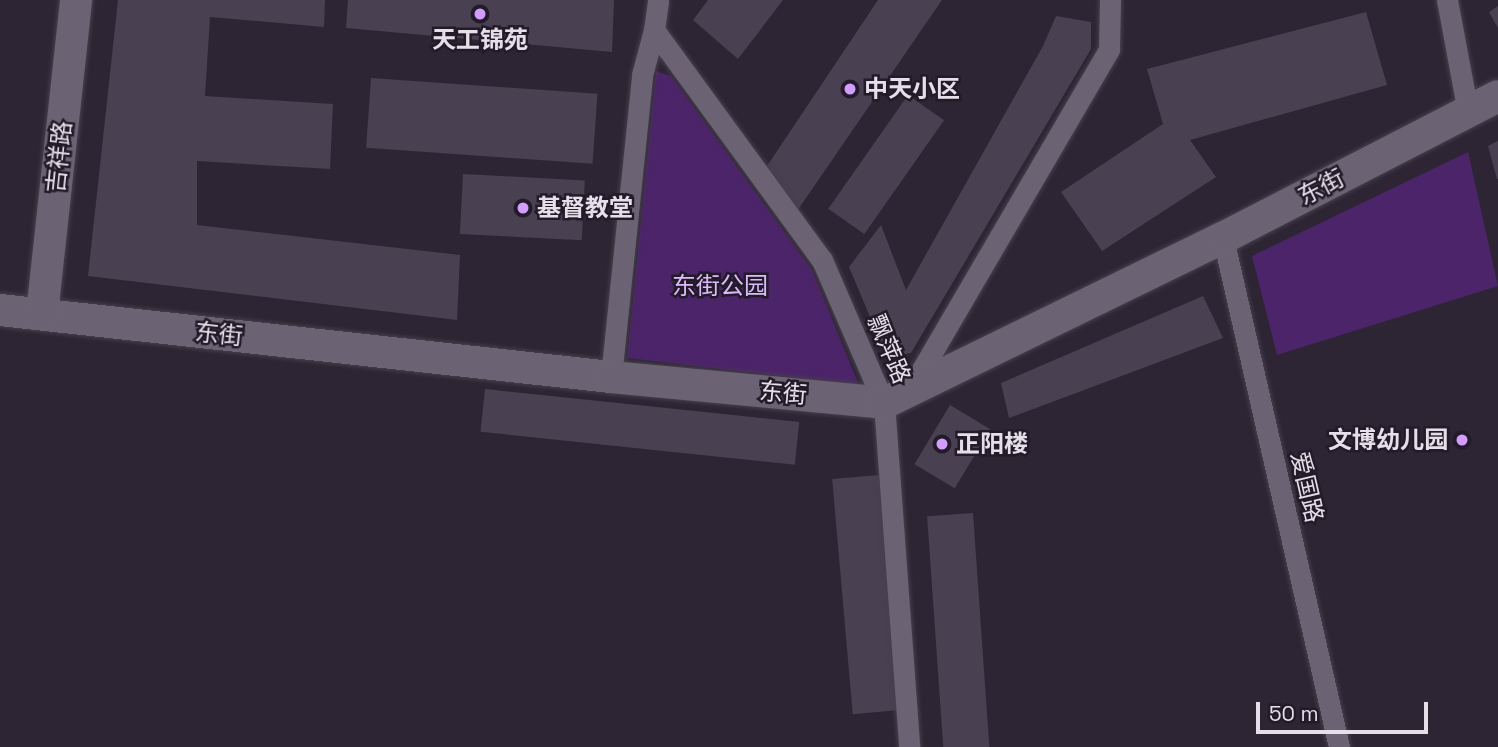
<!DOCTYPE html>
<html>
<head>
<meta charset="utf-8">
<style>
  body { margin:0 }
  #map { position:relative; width:1498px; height:747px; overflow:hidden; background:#2d2534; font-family:"Space Grotesk","Noto Sans SC",sans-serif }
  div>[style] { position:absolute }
  .green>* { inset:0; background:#4c2469 }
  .building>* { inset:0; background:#494051; transform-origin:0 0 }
  .roads { filter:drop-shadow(0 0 2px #47404c) drop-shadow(0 0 2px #47404c) }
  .street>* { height:21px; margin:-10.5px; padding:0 10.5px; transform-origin:10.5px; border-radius:10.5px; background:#6b6374 }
  .secondary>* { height:32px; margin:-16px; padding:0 16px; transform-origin:16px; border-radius:16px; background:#6b6374 }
  .dots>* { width:19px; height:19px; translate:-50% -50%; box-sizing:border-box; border:4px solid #231b2a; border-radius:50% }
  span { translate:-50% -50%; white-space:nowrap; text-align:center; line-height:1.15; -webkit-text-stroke:5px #231b2a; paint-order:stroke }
  .poi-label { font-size:24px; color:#e4dfe9; font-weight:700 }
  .left { translate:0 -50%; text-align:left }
  .right { translate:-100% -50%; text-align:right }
  .street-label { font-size:24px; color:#e4dfe9 }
  .park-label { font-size:24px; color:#dbb9fa }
  .scale { position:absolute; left:1256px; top:702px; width:172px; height:32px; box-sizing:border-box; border:4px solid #e4dfe9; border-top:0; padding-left:9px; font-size:21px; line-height:24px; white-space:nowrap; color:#e4dfe9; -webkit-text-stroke:5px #231b2a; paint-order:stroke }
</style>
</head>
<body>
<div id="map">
  <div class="green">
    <i style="clip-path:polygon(656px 71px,671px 76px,812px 270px,859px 385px,627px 358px)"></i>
    <i style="clip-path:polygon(1468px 152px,1498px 286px,1277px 355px,1252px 256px)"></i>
  </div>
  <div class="building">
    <i style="clip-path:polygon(118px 0,325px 0,324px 27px,210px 17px,205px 96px,333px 104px,330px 169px,197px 161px,197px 225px,460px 255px,457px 320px,88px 276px)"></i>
    <i style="clip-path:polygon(348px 0,614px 0,612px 52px,346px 28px)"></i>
    <i style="clip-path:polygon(708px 0,783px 0,738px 59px,693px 20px)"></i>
    <i style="clip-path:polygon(878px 0,942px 0,795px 214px,759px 178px)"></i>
    <i style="clip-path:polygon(1498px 6px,1498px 28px,1489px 12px)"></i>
    <i style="clip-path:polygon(1366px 12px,1387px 85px,1190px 140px,1216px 177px,1102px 251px,1061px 192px,1163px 124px,1147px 69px)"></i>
    <i style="clip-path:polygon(1056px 16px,1091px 22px,1091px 49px,911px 353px,887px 357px,849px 267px,881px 225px,906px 290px,1043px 46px)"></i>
    <i style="left:371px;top:78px;width:227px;height:70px;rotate:4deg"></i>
    <i style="left:908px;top:95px;width:44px;height:139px;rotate:35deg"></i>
    <i style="clip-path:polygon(1498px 141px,1498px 179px,1497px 179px,1488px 146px)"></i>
    <i style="left:463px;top:174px;width:122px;height:60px;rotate:3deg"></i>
    <i style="clip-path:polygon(1203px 296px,1223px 338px,1009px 418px,1001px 383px)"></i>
    <i style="left:485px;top:389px;width:316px;height:43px;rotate:6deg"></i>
    <i style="left:950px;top:405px;width:47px;height:69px;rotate:31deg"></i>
    <i style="left:879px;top:475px;width:236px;height:47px;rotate:85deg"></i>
    <i style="left:973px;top:513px;width:235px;height:46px;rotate:86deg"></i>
  </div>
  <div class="roads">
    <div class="street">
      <i style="left:1447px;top:0;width:114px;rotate:79.4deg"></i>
      <i style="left:654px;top:30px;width:285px;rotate:53.9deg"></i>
      <i style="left:822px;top:260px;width:156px;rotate:66.6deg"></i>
      <i style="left:884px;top:403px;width:345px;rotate:85.8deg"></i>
      <i style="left:1223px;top:238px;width:522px;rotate:77.16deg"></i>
      <i style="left:611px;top:377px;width:304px;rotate:-84.1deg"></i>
      <i style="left:642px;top:75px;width:47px;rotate:-75.1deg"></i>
      <i style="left:654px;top:30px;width:30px;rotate:-82deg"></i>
      <i style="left:910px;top:390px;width:395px;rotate:-59.7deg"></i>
      <i style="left:1109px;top:49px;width:49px;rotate:-88.8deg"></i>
    </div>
    <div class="secondary">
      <i style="left:0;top:310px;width:615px;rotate:6.26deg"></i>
      <i style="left:611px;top:377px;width:274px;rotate:5.4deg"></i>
      <i style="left:884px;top:403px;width:377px;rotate:-26deg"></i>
      <i style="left:1223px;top:238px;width:309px;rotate:-27.3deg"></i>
      <i style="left:42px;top:314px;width:316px;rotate:-83.8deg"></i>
    </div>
  </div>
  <div class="dots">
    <i style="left:480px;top:14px;background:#d19dfe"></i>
    <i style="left:850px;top:89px;background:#d19dfe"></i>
    <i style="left:523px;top:208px;background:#d19dfe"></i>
    <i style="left:1462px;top:440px;background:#d19dfe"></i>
    <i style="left:942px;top:444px;background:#d19dfe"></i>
  </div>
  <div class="poi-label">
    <span style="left:480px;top:40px">天工锦苑</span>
    <span class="left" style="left:864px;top:89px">中天小区</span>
    <span class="left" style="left:537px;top:208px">基督教堂</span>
    <span class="right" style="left:1448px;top:440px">文博幼儿园</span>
    <span class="left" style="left:956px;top:444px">正阳楼</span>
  </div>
  <div class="street-label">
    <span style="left:59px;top:157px;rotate:-84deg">吉祥路</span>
    <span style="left:1321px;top:187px;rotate:-27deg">东街</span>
    <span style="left:219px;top:334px;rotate:6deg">东街</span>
    <span style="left:889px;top:349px;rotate:67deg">飘萍路</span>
    <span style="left:783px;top:393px;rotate:5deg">东街</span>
    <span style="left:1307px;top:487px;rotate:77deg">爱国路</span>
  </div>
  <div class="park-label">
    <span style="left:720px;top:286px">东街公园</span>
  </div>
  <div class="scale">50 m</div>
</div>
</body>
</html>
